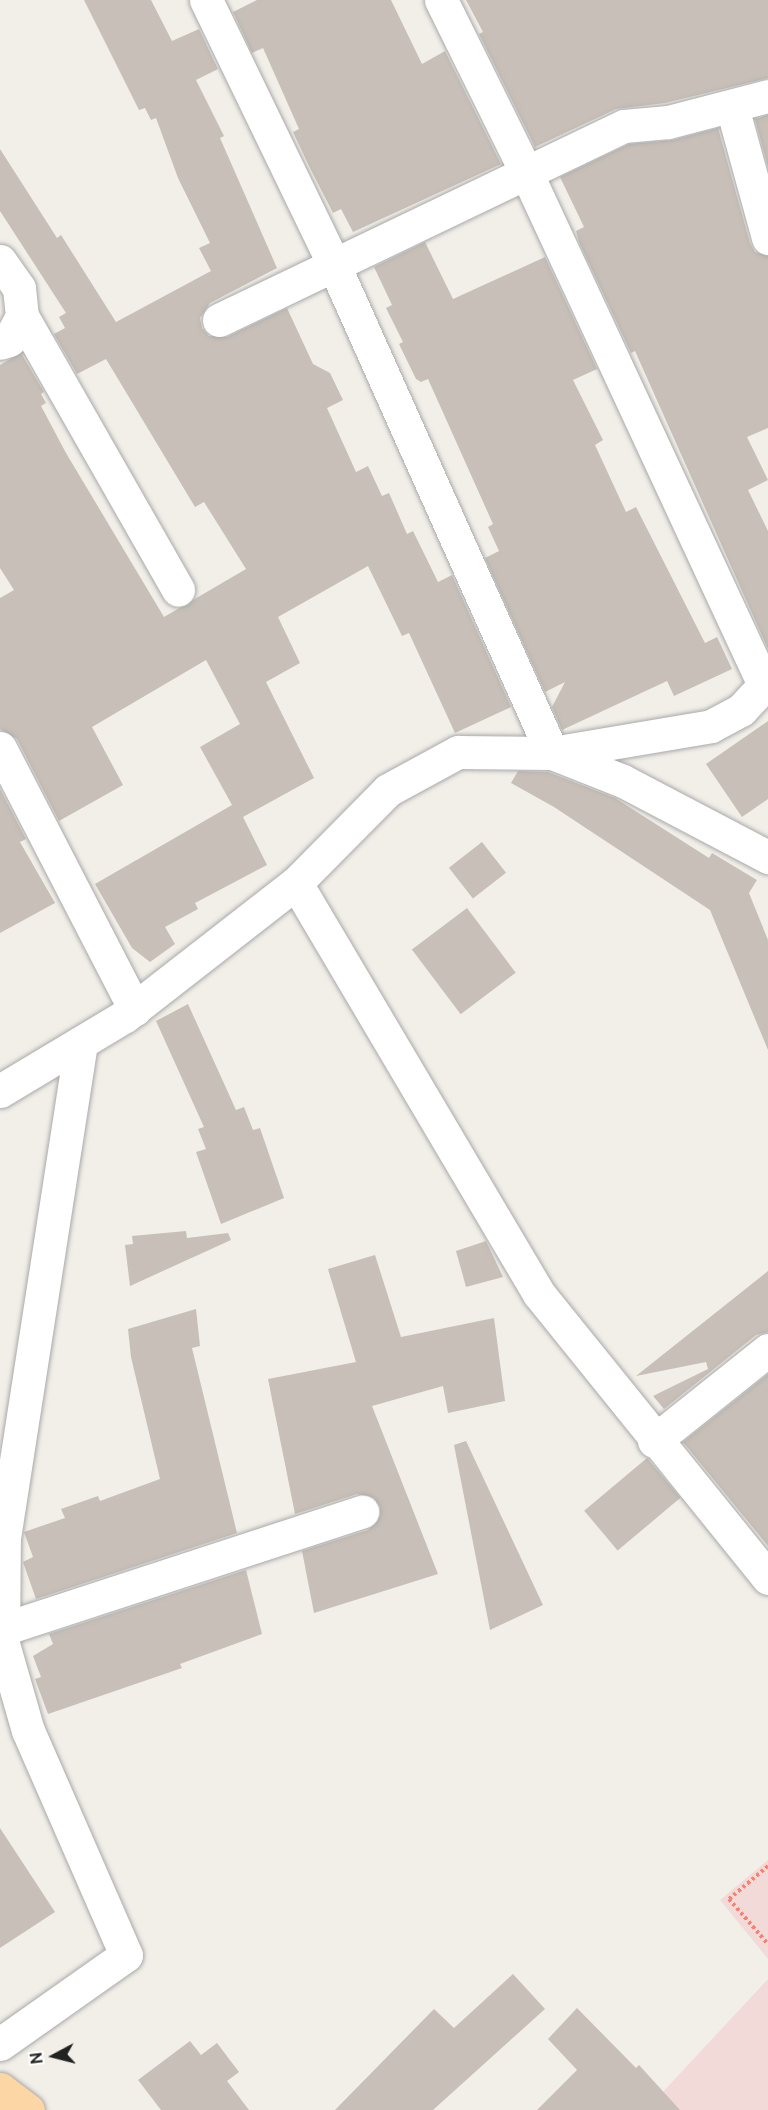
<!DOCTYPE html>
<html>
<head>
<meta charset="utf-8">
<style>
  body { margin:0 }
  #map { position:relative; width:768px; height:2110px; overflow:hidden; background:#f2efe9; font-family:Ubuntu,sans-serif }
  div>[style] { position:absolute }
  .commercial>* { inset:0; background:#f2dad9 }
  .building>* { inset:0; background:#c7bfb8; transform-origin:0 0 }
  .path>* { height:4px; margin-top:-2px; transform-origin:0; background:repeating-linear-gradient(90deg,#fa8072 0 3px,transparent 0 6px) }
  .roads { filter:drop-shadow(0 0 2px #a9a9a9) drop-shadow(0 0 2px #a9a9a9) }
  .street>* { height:33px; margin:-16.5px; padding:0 16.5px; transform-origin:16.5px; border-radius:16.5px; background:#fff }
  .primary>* { height:33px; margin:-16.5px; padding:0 16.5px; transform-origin:16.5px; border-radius:16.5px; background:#fcd6a4 }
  span { translate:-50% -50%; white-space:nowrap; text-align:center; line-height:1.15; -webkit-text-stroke:5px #fff; paint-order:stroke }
  .north { position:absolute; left:24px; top:2026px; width:60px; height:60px; -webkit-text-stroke:4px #fff; paint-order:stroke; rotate:263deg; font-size:16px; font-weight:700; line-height:24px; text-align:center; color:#222 }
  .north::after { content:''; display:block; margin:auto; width:21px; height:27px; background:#222; clip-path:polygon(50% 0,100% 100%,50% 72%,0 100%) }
</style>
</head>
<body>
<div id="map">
  <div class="commercial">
    <i style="clip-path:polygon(768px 1860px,768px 2110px,646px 2110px,768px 1979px,768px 1959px,720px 1900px)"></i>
  </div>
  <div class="building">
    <i style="clip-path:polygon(84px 0,151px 0,172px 41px,199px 29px,218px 69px,196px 80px,224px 136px,220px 138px,277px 268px,210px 303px,200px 318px,202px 328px,209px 336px,227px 337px,287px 308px,313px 364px,330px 373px,343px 400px,327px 408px,356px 472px,368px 466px,382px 496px,389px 493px,407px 534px,413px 531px,438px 582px,452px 575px,511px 707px,455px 733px,409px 633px,402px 636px,368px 566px,278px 617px,300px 663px,266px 682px,314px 778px,243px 817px,267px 865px,195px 903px,198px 909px,165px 927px,175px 944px,150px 962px,132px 948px,95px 884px,232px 805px,200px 747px,240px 724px,206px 660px,92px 727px,123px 785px,59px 821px,17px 739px,0 729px,0 598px,14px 590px,0 568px,0 365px,21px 353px,44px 392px,41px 394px,46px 403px,41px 406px,66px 453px,164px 617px,246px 569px,204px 502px,195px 507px,106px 359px,77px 374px,54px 334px,65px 328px,59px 317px,66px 313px,0 211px,0 149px,57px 238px,61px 235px,116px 322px,211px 271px,199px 248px,210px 243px,178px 178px,156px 118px,151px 120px,145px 108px,139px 110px)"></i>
    <i style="clip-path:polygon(257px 0,391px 0,422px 64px,445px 51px,501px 164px,353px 232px,341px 209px,333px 213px,309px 166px,293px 132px,299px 129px,263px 48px,252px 53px,233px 12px)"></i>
    <i style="clip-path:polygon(466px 0,768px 0,768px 78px,665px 103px,616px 109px,535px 147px,479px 34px,483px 32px)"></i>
    <i style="clip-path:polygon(768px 115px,768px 167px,755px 119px)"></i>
    <i style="clip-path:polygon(718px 128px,750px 243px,755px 252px,768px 256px,768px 428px,747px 437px,768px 480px,748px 490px,768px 531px,768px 649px,635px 351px,631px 353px,579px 242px,576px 231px,584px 227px,560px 177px,629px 144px,673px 140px)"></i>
    <i style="clip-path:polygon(425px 242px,453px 299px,545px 257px,597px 369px,573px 380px,603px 440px,595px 445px,626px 512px,636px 507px,705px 643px,717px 637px,732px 669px,674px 696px,667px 681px,562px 730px,552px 707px,565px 682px,545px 692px,485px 558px,499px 551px,488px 527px,493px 524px,428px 379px,421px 382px,416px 379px,399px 344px,403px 342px,386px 308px,392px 305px,374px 267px)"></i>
    <i style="clip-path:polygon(768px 721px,768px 799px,742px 817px,706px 764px)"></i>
    <i style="clip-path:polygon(518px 771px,548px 772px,615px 798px,709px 858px,712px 853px,757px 880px,749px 893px,768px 940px,768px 1050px,710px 910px,554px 807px,511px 783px)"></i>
    <i style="clip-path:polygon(0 789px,26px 839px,20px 842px,55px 903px,0 933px)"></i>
    <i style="left:482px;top:842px;width:39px;height:42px;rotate:52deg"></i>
    <i style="left:467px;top:908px;width:81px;height:69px;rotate:53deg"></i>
    <i style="clip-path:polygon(188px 1004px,236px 1110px,244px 1107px,253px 1130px,260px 1128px,284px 1198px,221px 1224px,196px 1152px,206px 1149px,198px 1129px,204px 1127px,156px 1021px)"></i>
    <i style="clip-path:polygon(186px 1231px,187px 1238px,228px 1233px,231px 1240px,130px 1286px,125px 1245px,133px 1244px,132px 1236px)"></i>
    <i style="clip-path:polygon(486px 1241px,503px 1277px,466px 1287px,456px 1251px)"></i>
    <i style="clip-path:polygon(375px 1255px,401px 1337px,494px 1318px,505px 1401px,448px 1413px,443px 1386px,372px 1406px,438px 1574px,314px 1613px,302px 1551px,368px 1530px,380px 1516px,380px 1507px,374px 1498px,357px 1494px,295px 1514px,268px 1379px,356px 1362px,328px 1269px)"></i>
    <i style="clip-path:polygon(768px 1271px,768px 1332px,756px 1335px,664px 1409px,653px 1396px,708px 1369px,706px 1362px,636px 1376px)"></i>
    <i style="clip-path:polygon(196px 1309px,200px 1346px,192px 1348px,237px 1533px,36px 1599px,23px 1562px,33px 1557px,24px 1532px,65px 1518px,61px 1509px,98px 1496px,100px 1501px,160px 1479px,131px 1357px,128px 1329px)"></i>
    <i style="clip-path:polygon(768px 1374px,768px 1546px,683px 1442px)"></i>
    <i style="clip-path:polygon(466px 1441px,543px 1605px,490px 1630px,454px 1445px)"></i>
    <i style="left:647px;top:1458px;width:52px;height:82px;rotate:50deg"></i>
    <i style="clip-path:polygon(246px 1570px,262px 1634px,180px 1664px,182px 1668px,48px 1714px,35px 1679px,41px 1677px,33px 1656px,53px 1644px,49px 1634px)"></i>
    <i style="clip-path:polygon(0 1828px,55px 1912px,0 1948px)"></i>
    <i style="clip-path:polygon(513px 1974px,545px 2009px,433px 2110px,335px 2110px,434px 2009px,454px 2028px)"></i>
    <i style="clip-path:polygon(577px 2008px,636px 2068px,639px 2065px,680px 2110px,537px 2110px,577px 2070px,548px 2039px)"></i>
    <i style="clip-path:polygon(190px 2041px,201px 2055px,217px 2043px,239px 2072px,227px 2081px,249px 2110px,161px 2110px,138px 2080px)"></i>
  </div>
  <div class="path">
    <i style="left:768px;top:1866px;width:51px;rotate:139.8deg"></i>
    <i style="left:729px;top:1899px;width:60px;rotate:49.1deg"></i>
  </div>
  <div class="roads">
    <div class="street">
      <i style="left:206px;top:0;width:294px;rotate:64.2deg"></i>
      <i style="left:334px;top:265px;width:534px;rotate:65.93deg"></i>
      <i style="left:552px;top:753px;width:76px;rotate:21.5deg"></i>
      <i style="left:623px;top:781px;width:164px;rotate:27.7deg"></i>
      <i style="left:441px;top:0;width:192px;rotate:63.7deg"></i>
      <i style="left:526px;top:172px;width:566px;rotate:65.11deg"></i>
      <i style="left:732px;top:107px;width:136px;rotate:74.6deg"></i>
      <i style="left:0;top:261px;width:33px;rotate:55deg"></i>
      <i style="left:19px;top:288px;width:28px;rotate:84deg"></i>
      <i style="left:22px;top:316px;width:27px;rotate:118deg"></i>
      <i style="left:9px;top:340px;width:9px;rotate:162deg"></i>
      <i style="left:22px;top:316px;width:315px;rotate:60.3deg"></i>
      <i style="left:219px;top:320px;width:449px;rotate:-25.6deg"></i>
      <i style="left:624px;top:126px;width:44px;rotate:-5.2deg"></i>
      <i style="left:668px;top:122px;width:103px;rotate:-14.6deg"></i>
      <i style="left:0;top:748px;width:294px;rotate:62.7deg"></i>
      <i style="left:296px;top:883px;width:477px;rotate:59.4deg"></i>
      <i style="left:539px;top:1294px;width:365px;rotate:51.1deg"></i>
      <i style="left:0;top:1091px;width:146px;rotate:-31deg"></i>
      <i style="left:125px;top:1016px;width:217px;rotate:-37.9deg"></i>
      <i style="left:296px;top:883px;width:131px;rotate:-45.3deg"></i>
      <i style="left:388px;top:790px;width:80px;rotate:-28.5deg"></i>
      <i style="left:458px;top:752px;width:94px;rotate:0.6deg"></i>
      <i style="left:552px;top:753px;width:161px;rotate:-9.6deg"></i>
      <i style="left:711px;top:726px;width:34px;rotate:-28deg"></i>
      <i style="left:741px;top:710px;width:40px;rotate:-47deg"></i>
      <i style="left:654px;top:1441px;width:146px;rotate:-38.6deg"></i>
      <i style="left:3px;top:1629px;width:378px;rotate:-18.1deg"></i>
      <i style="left:0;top:2044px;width:154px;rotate:-35.2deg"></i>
      <i style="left:126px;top:1955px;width:244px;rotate:-113.6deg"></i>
      <i style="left:28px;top:1731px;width:91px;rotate:-106deg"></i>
      <i style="left:3px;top:1644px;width:106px;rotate:-89.5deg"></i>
      <i style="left:4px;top:1538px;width:501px;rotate:-81.16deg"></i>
    </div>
    <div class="primary">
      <i style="left:0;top:2089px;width:35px;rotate:37deg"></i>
    </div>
  </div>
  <div class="north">N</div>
</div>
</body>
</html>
